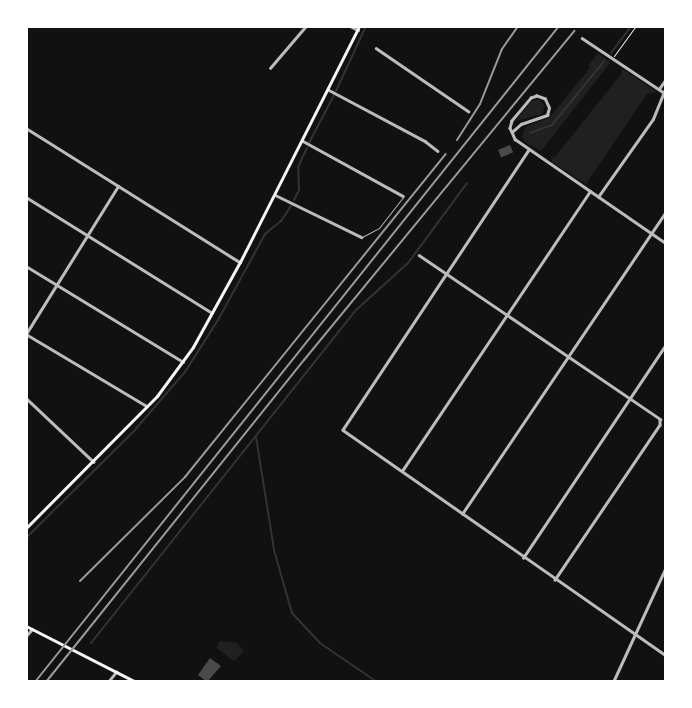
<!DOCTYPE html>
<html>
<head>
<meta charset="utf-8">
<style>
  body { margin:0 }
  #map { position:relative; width:692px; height:708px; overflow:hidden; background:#111; font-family:"Sofia Sans Condensed",sans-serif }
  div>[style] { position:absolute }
  .green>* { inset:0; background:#202020 }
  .stream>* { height:2px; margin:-1px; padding:0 1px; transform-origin:1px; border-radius:1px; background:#333 }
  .building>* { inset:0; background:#4a4a4a; transform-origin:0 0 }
  .path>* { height:1px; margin:-0.5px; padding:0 0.5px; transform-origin:0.5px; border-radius:0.5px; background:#f5f5f5 }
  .service>* { height:1px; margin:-0.5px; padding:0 0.5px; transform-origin:0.5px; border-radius:0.5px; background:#bcbcbc }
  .minor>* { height:2.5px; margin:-1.25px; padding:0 1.25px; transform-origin:1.25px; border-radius:1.25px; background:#bcbcbc }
  .tertiary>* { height:3px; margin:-1.5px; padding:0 1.5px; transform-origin:1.5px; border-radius:1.5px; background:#bcbcbc }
  .secondary>* { height:3px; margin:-1.5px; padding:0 1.5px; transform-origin:1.5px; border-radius:1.5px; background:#f5f5f5 }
  .rail>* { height:2px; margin:-1px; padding:0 1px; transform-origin:1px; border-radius:1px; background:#9a9a9a }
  span { translate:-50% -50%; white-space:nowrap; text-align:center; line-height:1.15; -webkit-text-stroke:4px #fff; paint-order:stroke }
  .frame { position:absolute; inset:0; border:28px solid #fff; pointer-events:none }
</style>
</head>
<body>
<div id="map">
  <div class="green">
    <i style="clip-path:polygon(598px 53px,610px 63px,541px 151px,525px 142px,522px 136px,525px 127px,549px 118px,590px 68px,588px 66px)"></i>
    <i style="clip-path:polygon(621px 68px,657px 92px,647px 94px,586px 184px,552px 162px,551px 157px,555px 157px,622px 73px)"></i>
    <i style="clip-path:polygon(539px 99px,545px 106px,542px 114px,516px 121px,531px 101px)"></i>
    <i style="clip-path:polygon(220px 641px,237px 643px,244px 651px,234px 661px,216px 648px)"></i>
  </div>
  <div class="stream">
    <i style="left:611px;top:53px;width:34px;rotate:-53deg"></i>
    <i style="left:336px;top:91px;width:72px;rotate:-65.2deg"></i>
    <i style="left:530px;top:133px;width:23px;rotate:-20deg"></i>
    <i style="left:552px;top:125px;width:84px;rotate:-50.8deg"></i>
    <i style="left:309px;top:143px;width:54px;rotate:-62.5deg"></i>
    <i style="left:294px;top:200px;width:11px;rotate:-63deg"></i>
    <i style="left:299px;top:190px;width:23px;rotate:-92deg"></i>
    <i style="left:298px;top:167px;width:21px;rotate:-65deg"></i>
    <i style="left:256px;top:437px;width:114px;rotate:80.9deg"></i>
    <i style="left:274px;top:550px;width:66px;rotate:74.1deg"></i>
    <i style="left:292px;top:613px;width:41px;rotate:47deg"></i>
    <i style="left:320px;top:643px;width:69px;rotate:34.4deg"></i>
    <i style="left:26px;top:538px;width:152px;rotate:-44.7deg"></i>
    <i style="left:134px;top:431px;width:78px;rotate:-49.2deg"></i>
    <i style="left:185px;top:372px;width:62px;rotate:-57.6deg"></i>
    <i style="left:218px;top:320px;width:98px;rotate:-61.3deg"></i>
    <i style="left:265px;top:234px;width:21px;rotate:-39deg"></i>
    <i style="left:281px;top:221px;width:18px;rotate:-56deg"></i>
    <i style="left:91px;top:643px;width:426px;rotate:-51.5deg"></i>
    <i style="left:356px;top:310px;width:70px;rotate:-42.1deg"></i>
    <i style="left:408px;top:263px;width:99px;rotate:-53.6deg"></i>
  </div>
  <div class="building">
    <i style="left:510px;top:145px;width:8px;height:13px;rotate:67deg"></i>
    <i style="clip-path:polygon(210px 658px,221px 666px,207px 682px,198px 675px)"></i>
  </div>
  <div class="path">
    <i style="left:614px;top:56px;width:37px;rotate:-54deg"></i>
  </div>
  <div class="service">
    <i style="left:362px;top:237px;width:19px;rotate:-28deg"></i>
    <i style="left:379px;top:228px;width:39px;rotate:-52deg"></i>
  </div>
  <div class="minor">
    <i style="left:350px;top:26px;width:9px;rotate:27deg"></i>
    <i style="left:582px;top:38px;width:101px;rotate:33.7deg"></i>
    <i style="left:376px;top:48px;width:112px;rotate:34.4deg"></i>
    <i style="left:270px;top:68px;width:55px;rotate:-49.4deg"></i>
    <i style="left:659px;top:89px;width:12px;rotate:-55deg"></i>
    <i style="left:329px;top:90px;width:109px;rotate:28deg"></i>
    <i style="left:425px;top:141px;width:16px;rotate:38deg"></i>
    <i style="left:26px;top:128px;width:252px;rotate:32.1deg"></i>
    <i style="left:512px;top:132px;width:12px;rotate:-42deg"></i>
    <i style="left:521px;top:124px;width:28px;rotate:-19deg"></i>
    <i style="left:547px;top:115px;width:7px;rotate:-74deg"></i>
    <i style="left:549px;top:108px;width:10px;rotate:-114deg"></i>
    <i style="left:545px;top:99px;width:9px;rotate:-159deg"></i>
    <i style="left:537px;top:96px;width:6px;rotate:162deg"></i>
    <i style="left:531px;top:98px;width:30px;rotate:130deg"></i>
    <i style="left:512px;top:121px;width:7px;rotate:106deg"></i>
    <i style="left:510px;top:128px;width:4px;rotate:63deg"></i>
    <i style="left:512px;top:132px;width:8px;rotate:67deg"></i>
    <i style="left:515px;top:139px;width:183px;rotate:34.6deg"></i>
    <i style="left:303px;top:141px;width:114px;rotate:28.8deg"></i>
    <i style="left:529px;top:150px;width:336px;rotate:123.6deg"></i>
    <i style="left:343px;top:430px;width:394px;rotate:34.9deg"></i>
    <i style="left:26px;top:197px;width:219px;rotate:31.9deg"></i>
    <i style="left:598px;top:197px;width:95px;rotate:-54.8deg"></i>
    <i style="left:653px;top:119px;width:29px;rotate:-68deg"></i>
    <i style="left:419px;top:255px;width:292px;rotate:34.2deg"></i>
    <i style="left:660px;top:419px;width:6px;rotate:90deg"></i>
    <i style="left:660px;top:425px;width:187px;rotate:124.1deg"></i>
    <i style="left:26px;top:266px;width:184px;rotate:31.4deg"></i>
    <i style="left:26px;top:334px;width:174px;rotate:-58.1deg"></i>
    <i style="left:26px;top:334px;width:141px;rotate:30.8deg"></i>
    <i style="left:26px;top:398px;width:93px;rotate:43.3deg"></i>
    <i style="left:402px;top:471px;width:337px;rotate:-56.1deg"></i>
    <i style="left:462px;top:514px;width:365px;rotate:-56deg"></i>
    <i style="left:523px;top:558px;width:257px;rotate:-56.2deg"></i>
    <i style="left:26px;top:636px;width:9px;rotate:-49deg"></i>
    <i style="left:108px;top:682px;width:13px;rotate:-51deg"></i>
  </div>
  <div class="tertiary">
    <i style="left:275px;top:195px;width:96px;rotate:26deg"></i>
    <i style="left:613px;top:682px;width:127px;rotate:-65.3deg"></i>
  </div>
  <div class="secondary">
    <i style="left:26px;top:528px;width:186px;rotate:-45.2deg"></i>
    <i style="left:157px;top:396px;width:61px;rotate:-53.7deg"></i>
    <i style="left:193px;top:347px;width:97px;rotate:-61.1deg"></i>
    <i style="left:240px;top:262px;width:264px;rotate:-63.2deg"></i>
    <i style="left:26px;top:626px;width:123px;rotate:27deg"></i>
  </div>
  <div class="rail">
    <i style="left:457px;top:140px;width:43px;rotate:-57.4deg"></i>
    <i style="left:480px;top:104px;width:59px;rotate:-68.2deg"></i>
    <i style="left:502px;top:49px;width:28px;rotate:-55deg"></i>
    <i style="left:80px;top:581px;width:148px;rotate:-44.7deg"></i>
    <i style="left:185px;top:477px;width:415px;rotate:-51.1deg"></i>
    <i style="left:35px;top:682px;width:840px;rotate:-51.38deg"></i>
    <i style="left:46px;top:682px;width:413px;rotate:-51.3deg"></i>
    <i style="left:304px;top:360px;width:426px;rotate:-50.6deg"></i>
  </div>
  <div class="frame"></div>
</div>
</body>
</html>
